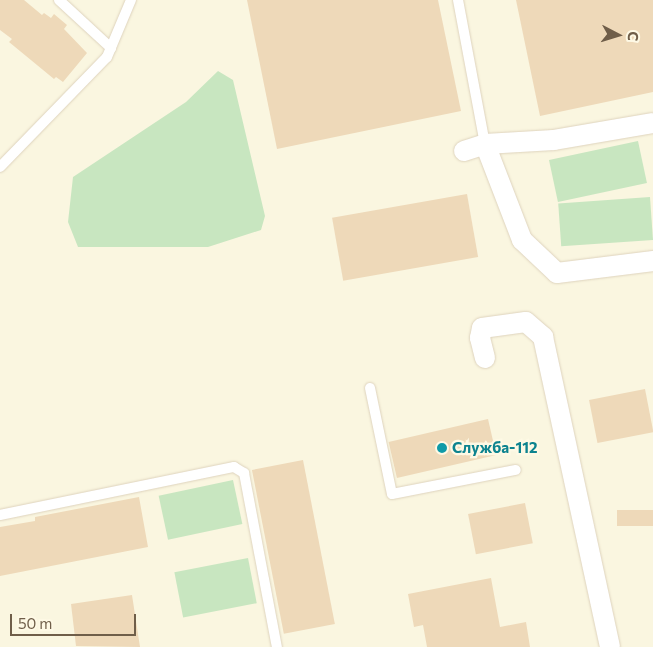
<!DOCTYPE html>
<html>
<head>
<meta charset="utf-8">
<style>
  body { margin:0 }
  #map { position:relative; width:653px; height:647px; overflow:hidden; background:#faf6e0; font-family:Commissioner,sans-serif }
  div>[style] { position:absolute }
  .green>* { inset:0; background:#c8e6c0; transform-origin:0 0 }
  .building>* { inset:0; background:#eed9b9; transform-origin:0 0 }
  .roads { filter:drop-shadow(0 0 1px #ded3bd) drop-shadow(0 0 1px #ded3bd) }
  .lane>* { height:10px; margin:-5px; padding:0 5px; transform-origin:5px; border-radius:5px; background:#fff }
  .street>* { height:20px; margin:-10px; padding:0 10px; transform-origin:10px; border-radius:10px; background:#fff }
  .dots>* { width:14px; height:14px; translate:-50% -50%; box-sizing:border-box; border:2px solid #fef9e5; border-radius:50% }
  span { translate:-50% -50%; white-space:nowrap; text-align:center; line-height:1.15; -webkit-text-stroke:4.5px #fef9e5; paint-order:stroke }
  .culture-label { font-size:15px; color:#0d838f; font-weight:700 }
  .left { translate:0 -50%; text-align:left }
  .north { position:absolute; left:593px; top:10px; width:50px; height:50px; -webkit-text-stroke:4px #fef9e5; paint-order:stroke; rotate:95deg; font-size:14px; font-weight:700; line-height:20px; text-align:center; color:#6f5e49 }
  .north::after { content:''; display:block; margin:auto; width:18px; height:22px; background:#6f5e49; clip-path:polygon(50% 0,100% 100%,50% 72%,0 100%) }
  .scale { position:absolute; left:10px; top:614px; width:126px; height:22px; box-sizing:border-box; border:2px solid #6f5e49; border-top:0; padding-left:6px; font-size:15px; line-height:18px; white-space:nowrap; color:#6f5e49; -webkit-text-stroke:4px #fef9e5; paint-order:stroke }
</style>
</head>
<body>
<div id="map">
  <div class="green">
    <i style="clip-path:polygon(218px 71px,233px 80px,265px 216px,261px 230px,208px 247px,78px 247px,68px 222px,73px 177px,186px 102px)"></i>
    <i style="left:638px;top:141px;width:43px;height:91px;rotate:78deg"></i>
    <i style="left:650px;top:197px;width:43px;height:92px;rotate:86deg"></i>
    <i style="left:233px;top:480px;width:45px;height:76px;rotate:78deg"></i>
    <i style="left:248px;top:558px;width:46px;height:75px;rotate:79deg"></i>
  </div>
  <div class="building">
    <i style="clip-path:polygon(0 0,24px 0,42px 15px,44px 13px,51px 18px,54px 14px,67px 25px,64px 29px,87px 53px,63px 82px,56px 77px,54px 79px,9px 42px,12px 39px,0 30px)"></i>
    <i style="clip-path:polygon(247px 0,438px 0,461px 111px,277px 149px)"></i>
    <i style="clip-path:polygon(516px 0,653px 0,653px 92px,540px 116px)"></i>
    <i style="left:467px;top:194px;width:64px;height:137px;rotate:80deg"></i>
    <i style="left:645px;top:389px;width:44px;height:57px;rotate:79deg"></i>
    <i style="left:488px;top:419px;width:37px;height:102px;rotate:77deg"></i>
    <i style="left:303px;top:460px;width:167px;height:52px;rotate:79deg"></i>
    <i style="clip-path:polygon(139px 497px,148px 547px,0 576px,0 527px,35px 521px,35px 517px)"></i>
    <i style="left:525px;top:503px;width:41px;height:58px;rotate:79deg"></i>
    <i style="left:653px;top:510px;width:16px;height:36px;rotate:90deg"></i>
    <i style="clip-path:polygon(491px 578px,500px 627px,526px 622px,530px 647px,427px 647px,423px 625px,414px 627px,408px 594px)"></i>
    <i style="clip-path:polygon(132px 595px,140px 647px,76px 646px,71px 604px)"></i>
  </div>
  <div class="roads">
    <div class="lane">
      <i style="left:59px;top:0;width:71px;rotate:42.7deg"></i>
      <i style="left:458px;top:0;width:147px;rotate:79.4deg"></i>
      <i style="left:0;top:167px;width:153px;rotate:-45.8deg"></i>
      <i style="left:107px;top:57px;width:62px;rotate:-67.2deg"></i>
      <i style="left:370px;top:388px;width:108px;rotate:78.3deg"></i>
      <i style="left:392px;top:494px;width:126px;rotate:-11deg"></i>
      <i style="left:0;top:515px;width:239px;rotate:-11.6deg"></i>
      <i style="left:234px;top:467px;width:12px;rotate:31deg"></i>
      <i style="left:244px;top:473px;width:177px;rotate:79.3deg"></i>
    </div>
    <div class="street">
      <i style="left:485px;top:144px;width:103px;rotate:68.9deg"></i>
      <i style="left:522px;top:240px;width:48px;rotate:43.3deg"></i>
      <i style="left:557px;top:273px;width:97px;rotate:-7.1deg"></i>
      <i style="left:464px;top:151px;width:22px;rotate:-18deg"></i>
      <i style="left:485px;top:144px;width:69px;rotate:-3.3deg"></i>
      <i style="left:554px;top:140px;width:100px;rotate:-9.7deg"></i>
      <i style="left:485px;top:358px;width:21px;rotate:-104deg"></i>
      <i style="left:480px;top:338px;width:10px;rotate:-79deg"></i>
      <i style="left:482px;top:328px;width:44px;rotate:-7.8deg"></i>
      <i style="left:526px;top:322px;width:23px;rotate:41deg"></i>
      <i style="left:543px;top:337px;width:317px;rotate:77.8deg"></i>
    </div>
  </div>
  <div class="dots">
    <i style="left:442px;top:448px;background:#0f9aa8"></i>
  </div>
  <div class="culture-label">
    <span class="left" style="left:452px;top:448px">Служба-112</span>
  </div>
  <div class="north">С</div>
  <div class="scale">50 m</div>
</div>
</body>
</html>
